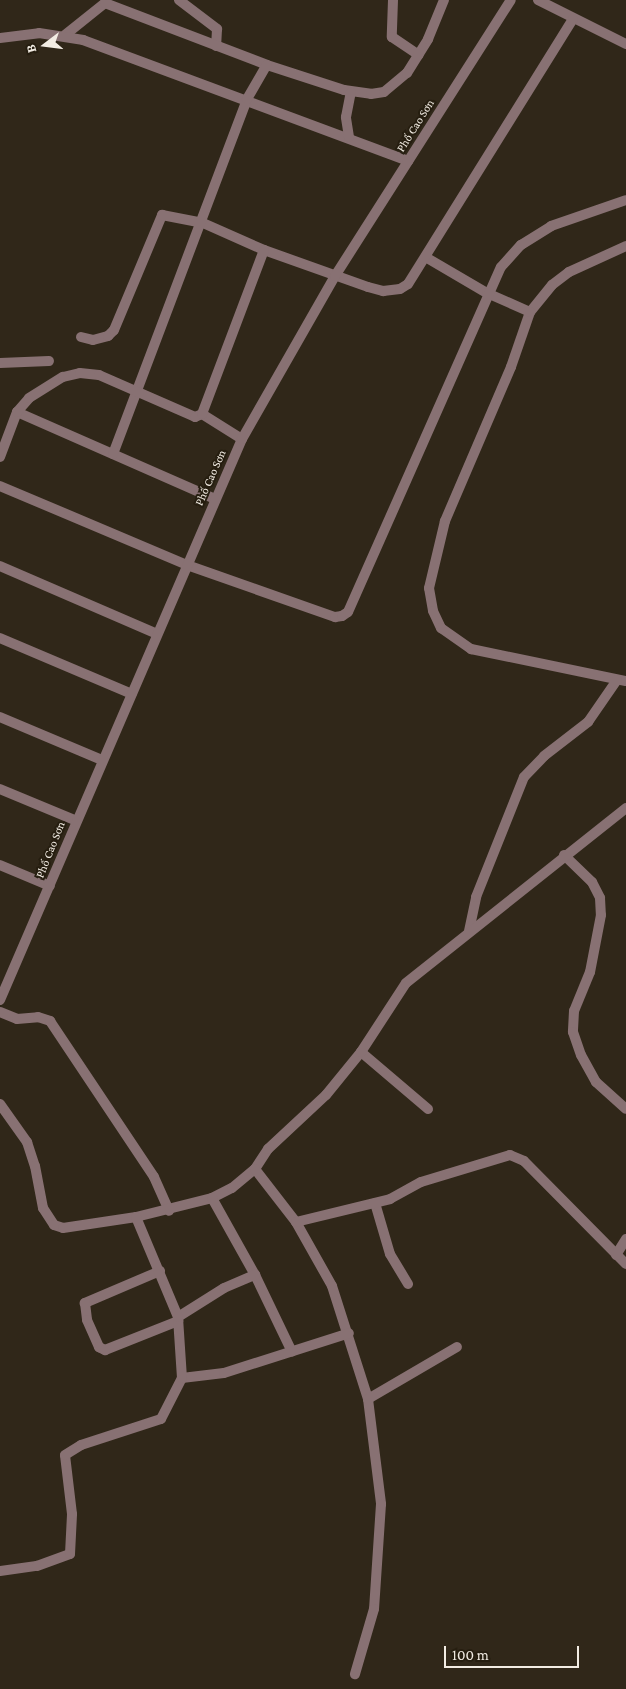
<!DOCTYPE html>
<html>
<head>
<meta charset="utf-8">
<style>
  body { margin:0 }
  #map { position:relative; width:626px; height:1689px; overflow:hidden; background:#302719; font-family:"Crimson Pro",serif }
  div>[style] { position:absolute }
  .minor>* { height:10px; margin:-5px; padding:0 5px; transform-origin:5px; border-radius:5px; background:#887173 }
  span { translate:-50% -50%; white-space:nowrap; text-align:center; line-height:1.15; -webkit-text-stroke:4px #261e10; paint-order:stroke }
  .street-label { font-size:12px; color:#f2ece3 }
  .north { position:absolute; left:20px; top:20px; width:50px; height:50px; -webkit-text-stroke:4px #261e10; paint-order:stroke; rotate:255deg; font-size:14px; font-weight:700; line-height:20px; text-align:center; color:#f2ece3 }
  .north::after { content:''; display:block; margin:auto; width:18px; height:22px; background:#f2ece3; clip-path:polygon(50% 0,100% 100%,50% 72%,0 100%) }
  .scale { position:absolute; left:444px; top:1646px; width:135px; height:22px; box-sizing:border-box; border:2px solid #f2ece3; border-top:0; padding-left:6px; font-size:15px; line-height:18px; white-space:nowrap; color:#f2ece3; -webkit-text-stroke:4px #261e10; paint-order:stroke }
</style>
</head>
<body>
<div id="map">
  <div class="minor">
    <i style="left:179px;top:0;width:48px;rotate:37.3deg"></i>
    <i style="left:217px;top:29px;width:17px;rotate:93deg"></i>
    <i style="left:393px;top:0;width:37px;rotate:92deg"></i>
    <i style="left:392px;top:37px;width:32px;rotate:34deg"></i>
    <i style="left:538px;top:0;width:98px;rotate:26.6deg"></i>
    <i style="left:65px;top:35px;width:51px;rotate:-38.7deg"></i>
    <i style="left:105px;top:3px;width:173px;rotate:20.9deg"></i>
    <i style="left:267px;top:65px;width:81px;rotate:18deg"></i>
    <i style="left:344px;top:90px;width:27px;rotate:8deg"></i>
    <i style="left:371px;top:94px;width:13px;rotate:-9deg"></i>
    <i style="left:384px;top:92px;width:30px;rotate:-40deg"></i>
    <i style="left:407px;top:73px;width:40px;rotate:-58deg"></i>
    <i style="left:428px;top:39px;width:42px;rotate:-67.7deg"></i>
    <i style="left:0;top:38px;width:39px;rotate:-7deg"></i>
    <i style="left:39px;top:33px;width:45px;rotate:9deg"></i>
    <i style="left:83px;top:40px;width:347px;rotate:20.4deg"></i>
    <i style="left:349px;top:137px;width:20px;rotate:-99deg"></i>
    <i style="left:346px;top:117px;width:25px;rotate:-79deg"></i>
    <i style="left:626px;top:246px;width:63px;rotate:155.5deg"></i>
    <i style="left:569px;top:272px;width:21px;rotate:143deg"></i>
    <i style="left:552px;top:285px;width:35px;rotate:129deg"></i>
    <i style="left:530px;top:312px;width:58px;rotate:109.1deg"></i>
    <i style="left:511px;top:367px;width:168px;rotate:113.2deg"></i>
    <i style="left:445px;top:521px;width:69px;rotate:103.4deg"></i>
    <i style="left:429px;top:588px;width:23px;rotate:80deg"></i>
    <i style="left:433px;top:611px;width:19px;rotate:65deg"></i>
    <i style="left:441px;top:628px;width:37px;rotate:35deg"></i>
    <i style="left:471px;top:649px;width:158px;rotate:11.7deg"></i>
    <i style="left:427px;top:258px;width:69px;rotate:30.3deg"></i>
    <i style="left:487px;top:293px;width:47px;rotate:23.8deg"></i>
    <i style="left:81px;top:337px;width:12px;rotate:14deg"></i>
    <i style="left:93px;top:340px;width:16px;rotate:-15deg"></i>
    <i style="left:108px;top:336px;width:8px;rotate:-45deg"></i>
    <i style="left:114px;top:330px;width:125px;rotate:-67.3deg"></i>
    <i style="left:162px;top:215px;width:42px;rotate:11deg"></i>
    <i style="left:203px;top:223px;width:67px;rotate:23.9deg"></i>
    <i style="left:264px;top:250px;width:110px;rotate:19.6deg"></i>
    <i style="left:368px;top:287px;width:16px;rotate:15deg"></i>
    <i style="left:383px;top:291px;width:17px;rotate:-7deg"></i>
    <i style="left:400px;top:289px;width:9px;rotate:-32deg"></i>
    <i style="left:408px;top:284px;width:312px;rotate:-58.1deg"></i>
    <i style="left:0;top:363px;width:49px;rotate:-2.3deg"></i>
    <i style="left:17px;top:412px;width:216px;rotate:23.7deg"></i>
    <i style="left:202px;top:414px;width:47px;rotate:32deg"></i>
    <i style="left:113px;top:454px;width:379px;rotate:-69.3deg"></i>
    <i style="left:247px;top:99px;width:39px;rotate:-60deg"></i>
    <i style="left:0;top:457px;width:48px;rotate:-69.3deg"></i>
    <i style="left:17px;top:412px;width:18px;rotate:-49deg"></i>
    <i style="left:29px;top:398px;width:40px;rotate:-32deg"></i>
    <i style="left:63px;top:377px;width:17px;rotate:-13deg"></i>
    <i style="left:80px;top:373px;width:19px;rotate:6deg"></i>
    <i style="left:99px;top:375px;width:105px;rotate:23.6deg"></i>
    <i style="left:195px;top:417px;width:8px;rotate:-23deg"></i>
    <i style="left:202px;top:414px;width:175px;rotate:-69.3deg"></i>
    <i style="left:0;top:486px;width:203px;rotate:22.9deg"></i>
    <i style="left:187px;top:565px;width:157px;rotate:19.4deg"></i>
    <i style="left:335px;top:617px;width:7px;rotate:-8deg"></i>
    <i style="left:342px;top:616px;width:7px;rotate:-34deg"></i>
    <i style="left:348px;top:612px;width:377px;rotate:-66.1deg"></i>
    <i style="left:501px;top:267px;width:30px;rotate:-48deg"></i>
    <i style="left:521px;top:245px;width:36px;rotate:-32deg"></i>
    <i style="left:551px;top:226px;width:79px;rotate:-19.1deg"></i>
    <i style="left:0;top:566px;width:171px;rotate:23.4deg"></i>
    <i style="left:0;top:638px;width:143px;rotate:23deg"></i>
    <i style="left:0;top:717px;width:111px;rotate:22.9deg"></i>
    <i style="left:0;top:789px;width:83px;rotate:22.6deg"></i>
    <i style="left:564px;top:855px;width:39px;rotate:44deg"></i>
    <i style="left:592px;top:882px;width:18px;rotate:63deg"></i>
    <i style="left:600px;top:898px;width:17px;rotate:87deg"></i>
    <i style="left:601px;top:915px;width:58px;rotate:100.9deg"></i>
    <i style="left:590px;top:972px;width:42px;rotate:112.3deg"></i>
    <i style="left:574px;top:1011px;width:21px;rotate:93deg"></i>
    <i style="left:573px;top:1032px;width:24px;rotate:71deg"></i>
    <i style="left:581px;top:1055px;width:31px;rotate:61deg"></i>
    <i style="left:596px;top:1082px;width:40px;rotate:42deg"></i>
    <i style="left:0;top:865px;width:54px;rotate:22.8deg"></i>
    <i style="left:469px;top:931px;width:35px;rotate:-78deg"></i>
    <i style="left:476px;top:897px;width:129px;rotate:-68.2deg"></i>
    <i style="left:524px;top:777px;width:29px;rotate:-46deg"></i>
    <i style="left:544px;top:756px;width:56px;rotate:-37.7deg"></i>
    <i style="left:588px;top:722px;width:51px;rotate:-55.4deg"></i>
    <i style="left:0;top:1000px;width:611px;rotate:-66.67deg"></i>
    <i style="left:242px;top:439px;width:188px;rotate:-60.3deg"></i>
    <i style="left:335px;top:276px;width:327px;rotate:-57.5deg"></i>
    <i style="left:0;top:1012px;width:18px;rotate:22deg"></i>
    <i style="left:17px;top:1019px;width:21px;rotate:-5deg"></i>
    <i style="left:38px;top:1017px;width:13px;rotate:18deg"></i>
    <i style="left:50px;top:1021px;width:187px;rotate:56.3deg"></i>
    <i style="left:154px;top:1177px;width:37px;rotate:66deg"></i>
    <i style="left:361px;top:1052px;width:88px;rotate:40.4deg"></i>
    <i style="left:0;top:1104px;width:47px;rotate:54.6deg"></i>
    <i style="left:27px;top:1142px;width:25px;rotate:72deg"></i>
    <i style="left:35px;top:1166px;width:43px;rotate:79.2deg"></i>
    <i style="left:43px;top:1208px;width:20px;rotate:57deg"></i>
    <i style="left:54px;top:1225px;width:9px;rotate:18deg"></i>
    <i style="left:63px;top:1228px;width:74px;rotate:-8.6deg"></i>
    <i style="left:136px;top:1217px;width:78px;rotate:-14deg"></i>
    <i style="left:212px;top:1198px;width:22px;rotate:-27deg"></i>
    <i style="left:232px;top:1188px;width:30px;rotate:-40deg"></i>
    <i style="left:255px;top:1169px;width:24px;rotate:-57deg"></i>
    <i style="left:268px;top:1149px;width:79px;rotate:-43deg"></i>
    <i style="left:326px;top:1095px;width:55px;rotate:-50.9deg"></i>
    <i style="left:361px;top:1052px;width:82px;rotate:-56.9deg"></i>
    <i style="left:406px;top:983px;width:281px;rotate:-38.5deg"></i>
    <i style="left:255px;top:1169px;width:67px;rotate:52.3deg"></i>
    <i style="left:296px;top:1222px;width:73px;rotate:60.6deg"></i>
    <i style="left:332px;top:1286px;width:119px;rotate:72.3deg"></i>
    <i style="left:368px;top:1399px;width:106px;rotate:82.9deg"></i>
    <i style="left:381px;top:1504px;width:105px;rotate:93.8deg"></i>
    <i style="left:374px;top:1609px;width:68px;rotate:106.3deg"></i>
    <i style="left:212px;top:1198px;width:88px;rotate:60.8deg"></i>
    <i style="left:255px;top:1275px;width:85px;rotate:64.3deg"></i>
    <i style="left:375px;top:1203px;width:53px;rotate:73.6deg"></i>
    <i style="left:390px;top:1254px;width:35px;rotate:59deg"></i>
    <i style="left:296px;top:1222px;width:97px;rotate:-13.7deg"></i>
    <i style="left:390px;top:1199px;width:35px;rotate:-29deg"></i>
    <i style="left:421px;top:1182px;width:93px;rotate:-16.9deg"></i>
    <i style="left:510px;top:1155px;width:15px;rotate:23deg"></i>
    <i style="left:524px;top:1161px;width:145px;rotate:45.3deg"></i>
    <i style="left:616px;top:1255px;width:19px;rotate:-58deg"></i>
    <i style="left:160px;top:1271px;width:82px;rotate:156.9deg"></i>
    <i style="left:85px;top:1303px;width:17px;rotate:83deg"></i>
    <i style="left:87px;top:1320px;width:30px;rotate:66deg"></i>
    <i style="left:99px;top:1347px;width:7px;rotate:27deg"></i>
    <i style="left:105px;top:1350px;width:79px;rotate:-21.7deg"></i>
    <i style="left:178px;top:1317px;width:54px;rotate:-32.2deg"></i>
    <i style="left:224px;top:1288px;width:34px;rotate:-23deg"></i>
    <i style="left:182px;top:1378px;width:42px;rotate:-6.8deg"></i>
    <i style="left:224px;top:1373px;width:131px;rotate:-17.7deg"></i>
    <i style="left:368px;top:1399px;width:103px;rotate:-30.3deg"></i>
    <i style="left:0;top:1571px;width:37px;rotate:-8deg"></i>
    <i style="left:37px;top:1566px;width:35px;rotate:-20deg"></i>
    <i style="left:70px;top:1554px;width:40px;rotate:-87.1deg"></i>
    <i style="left:72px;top:1514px;width:59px;rotate:-96.8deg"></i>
    <i style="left:65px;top:1455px;width:19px;rotate:-32deg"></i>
    <i style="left:81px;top:1445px;width:84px;rotate:-18deg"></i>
    <i style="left:161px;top:1419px;width:46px;rotate:-62.9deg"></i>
    <i style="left:182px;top:1378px;width:61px;rotate:-93.8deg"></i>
    <i style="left:178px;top:1317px;width:108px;rotate:-112.8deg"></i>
  </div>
  <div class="street-label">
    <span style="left:416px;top:126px;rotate:-58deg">Phố Cao Sơn</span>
    <span style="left:211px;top:478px;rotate:-66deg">Phố Cao Sơn</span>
    <span style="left:51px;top:850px;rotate:-68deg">Phố Cao Sơn</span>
  </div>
  <div class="north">B</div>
  <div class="scale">100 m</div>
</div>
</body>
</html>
